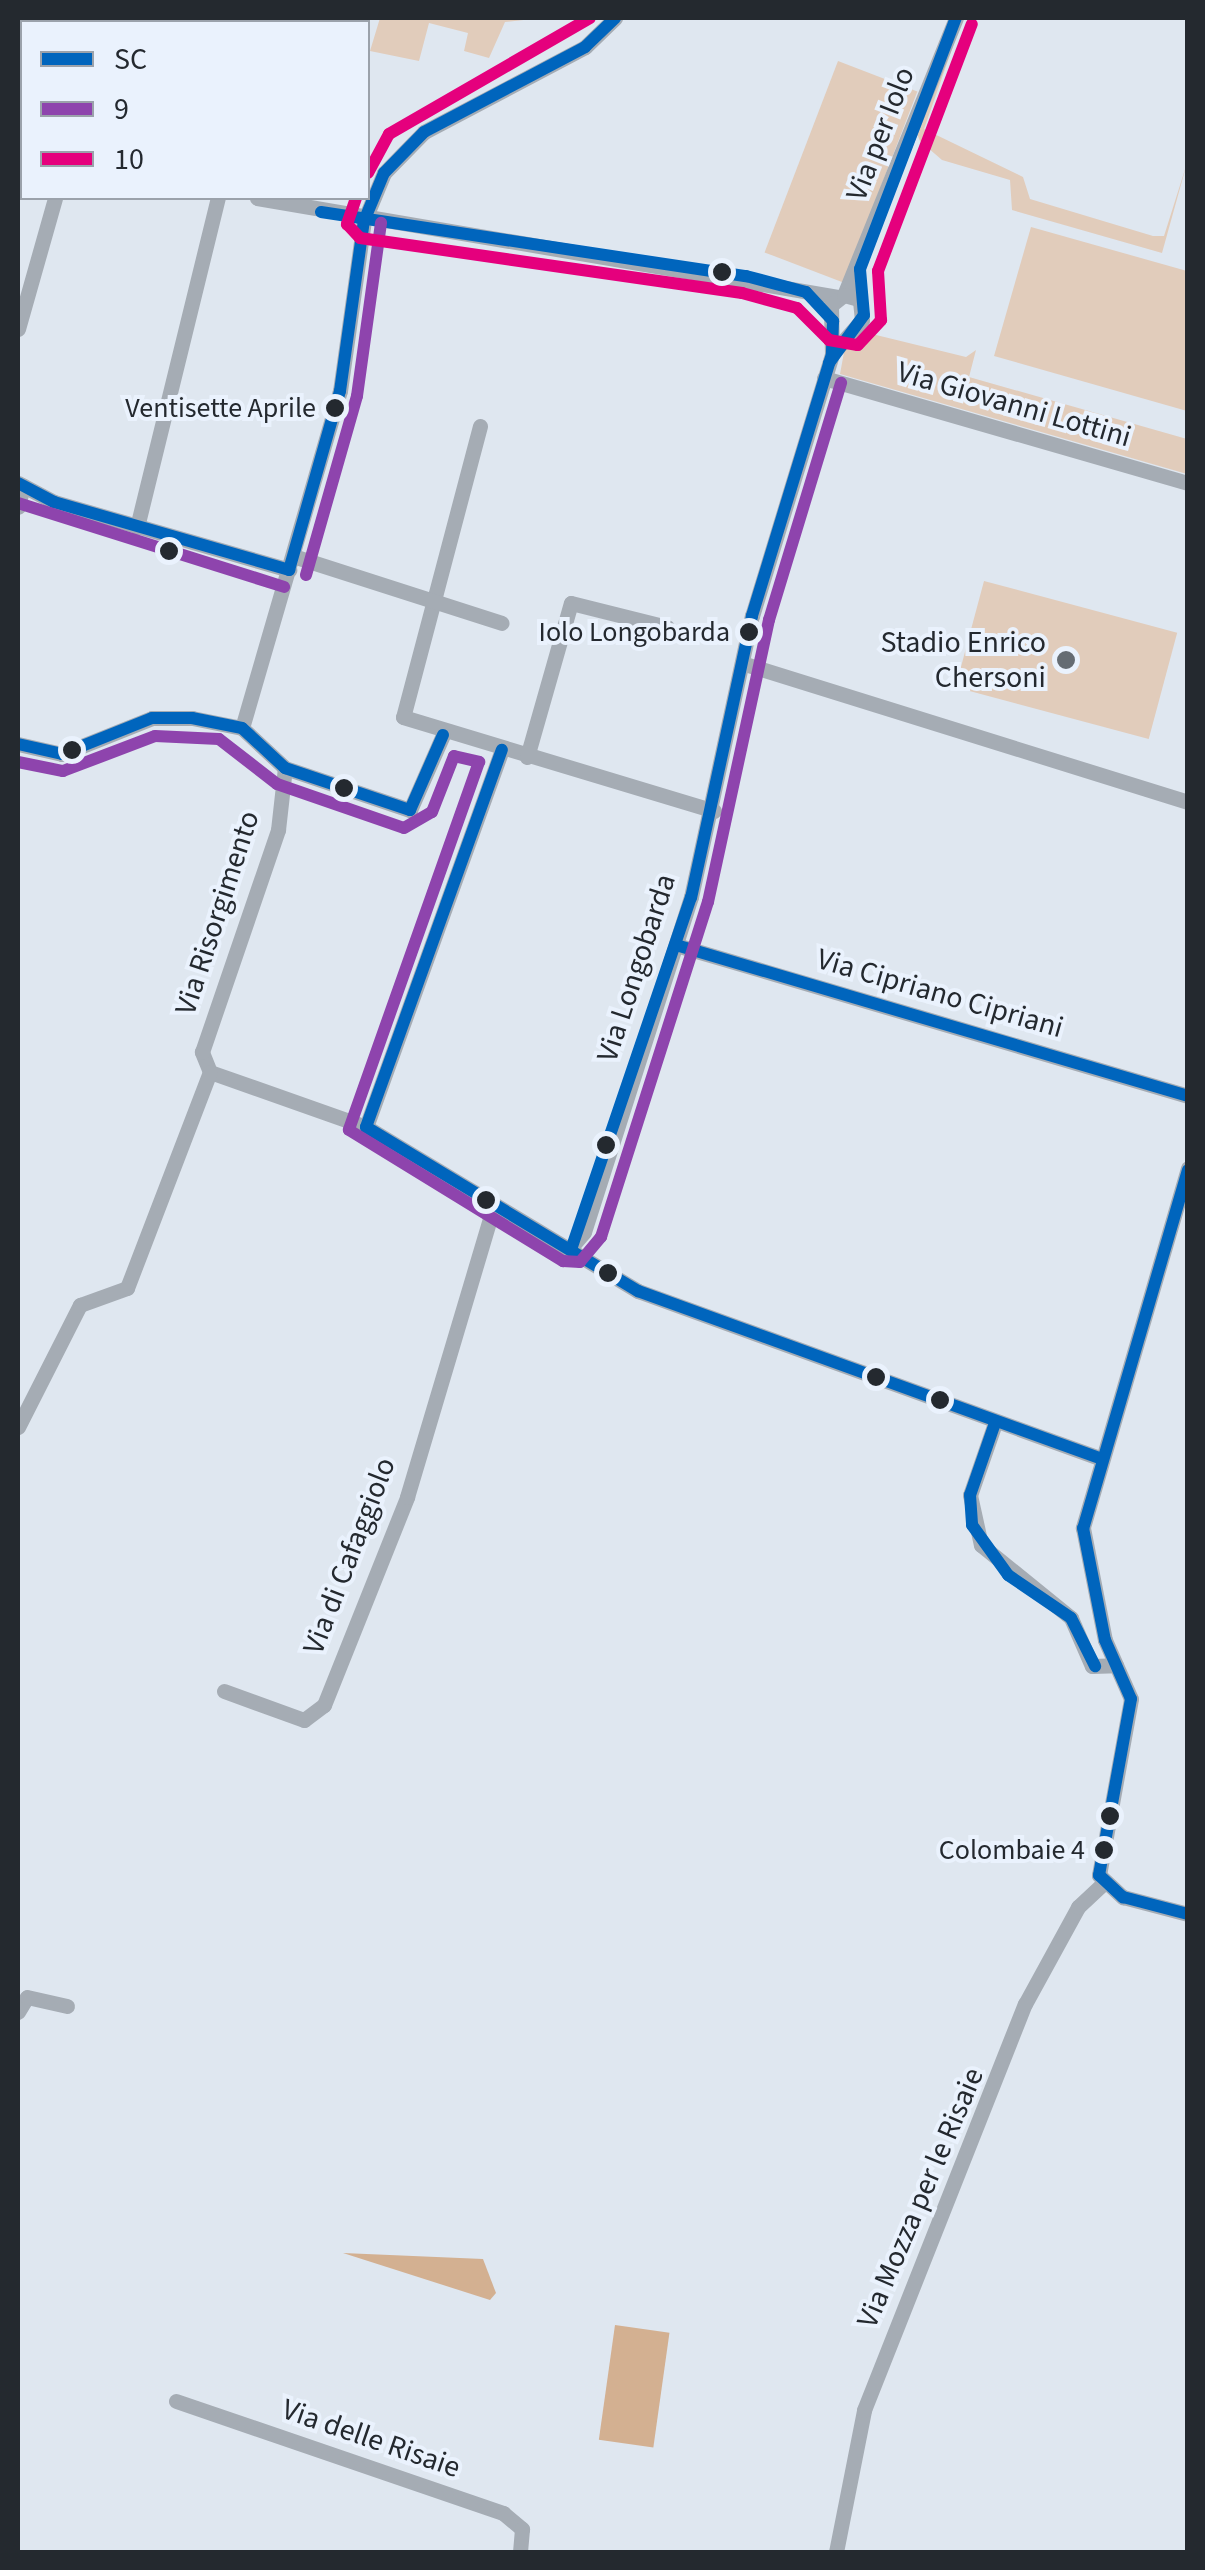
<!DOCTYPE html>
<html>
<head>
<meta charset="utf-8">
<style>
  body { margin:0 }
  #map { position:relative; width:1205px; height:2570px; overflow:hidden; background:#dfe7f0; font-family:"Source Sans 3",sans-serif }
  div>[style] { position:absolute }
  .green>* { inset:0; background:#e1ccbb; transform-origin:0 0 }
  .water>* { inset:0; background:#d3b091; transform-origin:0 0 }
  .minor>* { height:15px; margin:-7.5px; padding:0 7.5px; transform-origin:7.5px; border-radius:7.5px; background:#a5acb4 }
  .bus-1>* { height:12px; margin:-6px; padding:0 6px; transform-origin:6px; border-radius:6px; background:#0065bd }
  .bus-2>* { height:12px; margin:-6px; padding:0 6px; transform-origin:6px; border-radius:6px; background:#8e44ad }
  .bus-3>* { height:12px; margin:-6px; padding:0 6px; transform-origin:6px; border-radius:6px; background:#e5007d }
  .dots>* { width:28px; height:28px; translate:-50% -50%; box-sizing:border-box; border:5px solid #eaf2fd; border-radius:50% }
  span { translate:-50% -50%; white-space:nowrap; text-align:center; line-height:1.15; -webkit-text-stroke:8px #eaf2fd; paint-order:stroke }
  .bus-label { font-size:28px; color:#24292f }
  .right { translate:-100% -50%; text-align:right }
  .street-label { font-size:30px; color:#24292f }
  .poi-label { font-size:30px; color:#24292f }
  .frame { position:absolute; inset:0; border:20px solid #24292f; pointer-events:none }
  .legend { position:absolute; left:20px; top:20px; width:350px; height:180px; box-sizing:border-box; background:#eaf2fd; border:2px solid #9ba2ab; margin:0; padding:12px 18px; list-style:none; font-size:30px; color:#24292f }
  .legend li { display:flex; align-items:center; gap:20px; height:50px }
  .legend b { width:50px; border:2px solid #9ba2ab }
</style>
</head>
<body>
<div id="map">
  <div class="green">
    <i style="clip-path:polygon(380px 18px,541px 18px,505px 22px,489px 58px,464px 51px,468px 33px,429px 23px,419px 61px,370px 51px)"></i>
    <i style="clip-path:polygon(963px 18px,924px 129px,1023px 177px,1030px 199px,1153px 236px,1164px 236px,1187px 163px,1162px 253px,1012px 210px,1010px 180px,942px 160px,920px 141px,917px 134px)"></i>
    <i style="left:838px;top:61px;width:85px;height:205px;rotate:21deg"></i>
    <i style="clip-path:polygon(1031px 227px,1187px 271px,1187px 411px,994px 356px)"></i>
    <i style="clip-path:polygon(868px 333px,966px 357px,976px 350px,969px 377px,1187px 439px,1187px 474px,840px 374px,845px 347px)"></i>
    <i style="left:984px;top:581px;width:200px;height:110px;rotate:15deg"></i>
  </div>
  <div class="water">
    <i style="clip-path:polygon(343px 2253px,483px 2259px,496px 2293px,490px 2300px)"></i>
    <i style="left:615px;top:2325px;width:55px;height:116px;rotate:8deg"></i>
  </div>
  <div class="minor">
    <i style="left:18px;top:20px;width:9px;rotate:13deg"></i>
    <i style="left:102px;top:22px;width:4px;rotate:-76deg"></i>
    <i style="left:322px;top:22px;width:4px;rotate:-76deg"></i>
    <i style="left:257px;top:198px;width:589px;rotate:9.67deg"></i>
    <i style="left:844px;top:295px;width:299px;rotate:-68deg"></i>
    <i style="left:18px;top:329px;width:136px;rotate:-74.2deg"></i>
    <i style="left:832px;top:354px;width:45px;rotate:-48.6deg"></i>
    <i style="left:862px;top:320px;width:28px;rotate:-96deg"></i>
    <i style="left:824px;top:378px;width:379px;rotate:16.1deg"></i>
    <i style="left:480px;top:426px;width:301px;rotate:104.8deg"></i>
    <i style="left:403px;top:717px;width:325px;rotate:16.8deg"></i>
    <i style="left:18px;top:483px;width:41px;rotate:27.8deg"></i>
    <i style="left:54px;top:502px;width:245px;rotate:16.1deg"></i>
    <i style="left:18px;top:507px;width:22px;rotate:-77deg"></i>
    <i style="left:137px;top:527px;width:339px;rotate:-76.2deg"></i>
    <i style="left:293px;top:556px;width:219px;rotate:17.8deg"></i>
    <i style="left:745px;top:664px;width:464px;rotate:17.3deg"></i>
    <i style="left:242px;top:728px;width:351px;rotate:-73.8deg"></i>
    <i style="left:340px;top:391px;width:172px;rotate:-82deg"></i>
    <i style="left:364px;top:221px;width:52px;rotate:-67.4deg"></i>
    <i style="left:384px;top:173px;width:57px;rotate:-45.7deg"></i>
    <i style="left:424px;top:132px;width:182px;rotate:-27.8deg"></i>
    <i style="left:585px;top:47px;width:42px;rotate:-44deg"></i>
    <i style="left:18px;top:744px;width:45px;rotate:12.8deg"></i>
    <i style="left:62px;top:754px;width:97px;rotate:-21.8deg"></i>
    <i style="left:152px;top:718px;width:40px"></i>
    <i style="left:192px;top:718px;width:51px;rotate:11.3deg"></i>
    <i style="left:242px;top:728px;width:59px;rotate:42.9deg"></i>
    <i style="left:527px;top:757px;width:160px;rotate:-74.1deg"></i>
    <i style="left:571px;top:603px;width:99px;rotate:14deg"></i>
    <i style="left:285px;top:768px;width:132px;rotate:18.6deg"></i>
    <i style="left:410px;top:810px;width:82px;rotate:-66.3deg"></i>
    <i style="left:676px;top:945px;width:534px;rotate:16.43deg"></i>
    <i style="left:210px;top:1072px;width:165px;rotate:19.4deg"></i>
    <i style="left:366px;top:1127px;width:318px;rotate:31.1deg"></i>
    <i style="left:638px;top:1291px;width:491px;rotate:19.9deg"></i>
    <i style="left:210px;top:1072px;width:22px;rotate:-112deg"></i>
    <i style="left:202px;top:1052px;width:235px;rotate:-71.1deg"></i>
    <i style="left:278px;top:830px;width:62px;rotate:-83.6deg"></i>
    <i style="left:366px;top:1127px;width:401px;rotate:-70.2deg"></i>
    <i style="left:1188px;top:1168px;width:375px;rotate:106.3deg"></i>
    <i style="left:1083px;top:1528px;width:114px;rotate:78.9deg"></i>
    <i style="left:1105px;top:1640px;width:64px;rotate:66.2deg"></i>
    <i style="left:1131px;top:1699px;width:179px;rotate:100.3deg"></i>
    <i style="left:1099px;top:1875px;width:33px;rotate:43deg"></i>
    <i style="left:1123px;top:1897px;width:67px;rotate:14.7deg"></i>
    <i style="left:572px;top:1246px;width:18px;rotate:-49deg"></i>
    <i style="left:584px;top:1232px;width:352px;rotate:-72.3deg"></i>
    <i style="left:691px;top:897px;width:288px;rotate:-77.8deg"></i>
    <i style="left:752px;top:616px;width:274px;rotate:-73deg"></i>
    <i style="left:832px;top:354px;width:49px;rotate:-91.2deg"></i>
    <i style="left:831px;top:305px;width:16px;rotate:-38deg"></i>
    <i style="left:844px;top:295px;width:16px;rotate:15deg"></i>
    <i style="left:995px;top:1423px;width:76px;rotate:109.1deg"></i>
    <i style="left:970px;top:1495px;width:51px;rotate:77.6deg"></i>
    <i style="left:981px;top:1545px;width:116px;rotate:39deg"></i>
    <i style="left:1071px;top:1618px;width:52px;rotate:66.4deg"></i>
    <i style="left:1092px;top:1666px;width:24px;rotate:-2deg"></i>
    <i style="left:18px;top:1427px;width:137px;rotate:-63.1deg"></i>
    <i style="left:80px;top:1305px;width:50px;rotate:-19.9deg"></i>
    <i style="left:127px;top:1288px;width:231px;rotate:-69deg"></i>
    <i style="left:224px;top:1691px;width:85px;rotate:19.9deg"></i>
    <i style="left:304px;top:1720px;width:25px;rotate:-37deg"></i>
    <i style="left:324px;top:1705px;width:224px;rotate:-68.2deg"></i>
    <i style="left:407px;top:1497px;width:305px;rotate:-73.4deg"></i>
    <i style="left:18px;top:2012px;width:17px;rotate:-59deg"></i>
    <i style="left:27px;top:1997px;width:41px;rotate:12.7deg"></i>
    <i style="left:176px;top:2401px;width:346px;rotate:18.9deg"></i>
    <i style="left:503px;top:2513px;width:25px;rotate:40deg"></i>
    <i style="left:522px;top:2529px;width:23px;rotate:95deg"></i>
    <i style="left:836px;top:2552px;width:145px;rotate:-78.8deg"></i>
    <i style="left:864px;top:2410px;width:437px;rotate:-68.4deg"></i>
    <i style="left:1025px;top:2004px;width:111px;rotate:-61.3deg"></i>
    <i style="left:1078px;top:1907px;width:34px;rotate:-43deg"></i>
  </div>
  <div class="bus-1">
    <i style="left:321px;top:212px;width:430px;rotate:8.6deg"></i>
    <i style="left:746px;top:276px;width:62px;rotate:14.9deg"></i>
    <i style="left:806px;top:292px;width:40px;rotate:47deg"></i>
    <i style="left:833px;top:321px;width:33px;rotate:92deg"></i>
    <i style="left:832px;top:354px;width:274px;rotate:107deg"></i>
    <i style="left:752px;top:616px;width:288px;rotate:102.2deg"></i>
    <i style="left:691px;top:897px;width:369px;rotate:108.8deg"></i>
    <i style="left:829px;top:363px;width:59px;rotate:-53.9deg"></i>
    <i style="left:864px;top:315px;width:46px;rotate:-95deg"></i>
    <i style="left:860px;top:269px;width:269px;rotate:-69.1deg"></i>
    <i style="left:18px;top:483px;width:41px;rotate:27.8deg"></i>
    <i style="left:54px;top:502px;width:245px;rotate:16.1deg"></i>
    <i style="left:289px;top:570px;width:186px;rotate:-74.1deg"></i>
    <i style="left:340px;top:391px;width:172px;rotate:-82deg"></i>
    <i style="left:364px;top:221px;width:52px;rotate:-67.4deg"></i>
    <i style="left:384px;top:173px;width:57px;rotate:-45.7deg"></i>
    <i style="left:424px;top:132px;width:182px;rotate:-27.8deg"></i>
    <i style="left:585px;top:47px;width:42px;rotate:-44deg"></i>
    <i style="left:18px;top:744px;width:45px;rotate:12.8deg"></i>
    <i style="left:62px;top:754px;width:97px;rotate:-21.8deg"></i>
    <i style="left:152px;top:718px;width:40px"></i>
    <i style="left:192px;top:718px;width:51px;rotate:11.3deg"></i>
    <i style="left:242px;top:728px;width:59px;rotate:42.9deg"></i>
    <i style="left:285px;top:768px;width:132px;rotate:18.6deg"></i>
    <i style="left:410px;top:810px;width:82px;rotate:-66.3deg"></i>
    <i style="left:676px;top:945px;width:534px;rotate:16.43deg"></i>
    <i style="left:366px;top:1127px;width:318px;rotate:31.1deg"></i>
    <i style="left:638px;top:1291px;width:491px;rotate:19.9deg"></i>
    <i style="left:366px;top:1127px;width:401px;rotate:-70.2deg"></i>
    <i style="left:1188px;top:1170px;width:373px;rotate:106.3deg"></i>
    <i style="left:1083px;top:1528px;width:114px;rotate:78.9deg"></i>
    <i style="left:1105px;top:1640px;width:64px;rotate:66.2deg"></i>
    <i style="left:1131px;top:1699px;width:179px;rotate:100.3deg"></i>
    <i style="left:1099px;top:1875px;width:33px;rotate:43deg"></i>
    <i style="left:1123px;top:1897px;width:67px;rotate:14.7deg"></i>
    <i style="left:995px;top:1423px;width:76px;rotate:109.1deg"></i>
    <i style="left:970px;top:1495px;width:30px;rotate:86deg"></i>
    <i style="left:972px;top:1525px;width:62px;rotate:54.2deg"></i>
    <i style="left:1008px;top:1575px;width:76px;rotate:34.3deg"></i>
    <i style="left:1071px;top:1618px;width:54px;rotate:63.4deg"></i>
  </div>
  <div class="bus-2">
    <i style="left:18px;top:503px;width:279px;rotate:17.5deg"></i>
    <i style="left:306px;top:575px;width:186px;rotate:-74.1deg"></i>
    <i style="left:357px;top:396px;width:175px;rotate:-82.1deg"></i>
    <i style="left:18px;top:762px;width:46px;rotate:11.3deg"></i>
    <i style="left:63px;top:771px;width:98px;rotate:-20.8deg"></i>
    <i style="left:155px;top:736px;width:64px;rotate:2.7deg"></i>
    <i style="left:219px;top:739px;width:73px;rotate:37.8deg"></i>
    <i style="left:277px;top:784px;width:134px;rotate:19.1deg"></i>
    <i style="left:404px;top:828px;width:32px;rotate:-30deg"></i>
    <i style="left:432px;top:812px;width:60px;rotate:-68.6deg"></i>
    <i style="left:454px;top:756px;width:26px;rotate:13deg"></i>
    <i style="left:479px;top:762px;width:390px;rotate:109.5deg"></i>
    <i style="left:349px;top:1130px;width:251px;rotate:31.5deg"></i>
    <i style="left:563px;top:1261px;width:17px;rotate:3deg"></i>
    <i style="left:580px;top:1262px;width:33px;rotate:-50deg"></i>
    <i style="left:601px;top:1237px;width:352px;rotate:-72.3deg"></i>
    <i style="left:708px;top:902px;width:289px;rotate:-77.8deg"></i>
    <i style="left:769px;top:620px;width:248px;rotate:-73.1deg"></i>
  </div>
  <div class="bus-3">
    <i style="left:368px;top:173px;width:44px;rotate:-61.7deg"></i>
    <i style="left:389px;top:134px;width:232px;rotate:-30deg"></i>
    <i style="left:356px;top:198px;width:28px;rotate:109deg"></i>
    <i style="left:347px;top:224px;width:19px;rotate:47deg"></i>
    <i style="left:360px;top:238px;width:386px;rotate:8.2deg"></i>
    <i style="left:742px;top:293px;width:57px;rotate:15.3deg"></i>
    <i style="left:797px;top:308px;width:45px;rotate:45deg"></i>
    <i style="left:829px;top:340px;width:29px;rotate:10deg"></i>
    <i style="left:858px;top:345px;width:34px;rotate:-47deg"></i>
    <i style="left:881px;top:320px;width:49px;rotate:-93.5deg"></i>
    <i style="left:878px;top:271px;width:264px;rotate:-69.2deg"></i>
  </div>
  <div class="dots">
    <i style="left:722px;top:272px;background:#24292f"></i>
    <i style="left:335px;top:408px;background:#24292f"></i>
    <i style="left:169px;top:551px;background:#24292f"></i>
    <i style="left:749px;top:632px;background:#24292f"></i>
    <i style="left:1066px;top:660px;background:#656c73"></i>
    <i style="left:72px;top:750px;background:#24292f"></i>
    <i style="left:344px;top:788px;background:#24292f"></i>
    <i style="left:606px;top:1145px;background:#24292f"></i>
    <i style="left:486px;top:1200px;background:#24292f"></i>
    <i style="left:608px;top:1273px;background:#24292f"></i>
    <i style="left:876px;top:1377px;background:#24292f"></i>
    <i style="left:940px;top:1400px;background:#24292f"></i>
    <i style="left:1110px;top:1816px;background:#24292f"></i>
    <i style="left:1104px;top:1850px;background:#24292f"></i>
  </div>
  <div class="bus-label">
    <span class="right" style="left:316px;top:408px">Ventisette Aprile</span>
    <span class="right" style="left:730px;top:632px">Iolo Longobarda</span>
    <span class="right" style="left:1085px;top:1850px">Colombaie 4</span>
  </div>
  <div class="street-label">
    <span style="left:881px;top:134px;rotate:-69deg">Via per Iolo</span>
    <span style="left:1014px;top:405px;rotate:16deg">Via Giovanni Lottini</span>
    <span style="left:218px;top:913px;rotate:-72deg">Via Risorgimento</span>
    <span style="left:637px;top:968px;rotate:-72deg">Via Longobarda</span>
    <span style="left:940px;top:994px;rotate:16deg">Via Cipriano Cipriani</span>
    <span style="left:350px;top:1556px;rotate:-69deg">Via di Cafaggiolo</span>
    <span style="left:921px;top:2198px;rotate:-67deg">Via Mozza per le Risaie</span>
    <span style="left:371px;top:2439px;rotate:19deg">Via delle Risaie</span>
  </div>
  <div class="poi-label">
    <span class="right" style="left:1046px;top:660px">Stadio Enrico<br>Chersoni</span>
  </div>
  <div class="frame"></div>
  <ul class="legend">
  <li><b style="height:12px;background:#0065bd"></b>SC</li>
  <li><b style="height:12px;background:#8e44ad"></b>9</li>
  <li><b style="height:12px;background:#e5007d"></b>10</li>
  </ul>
</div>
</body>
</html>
